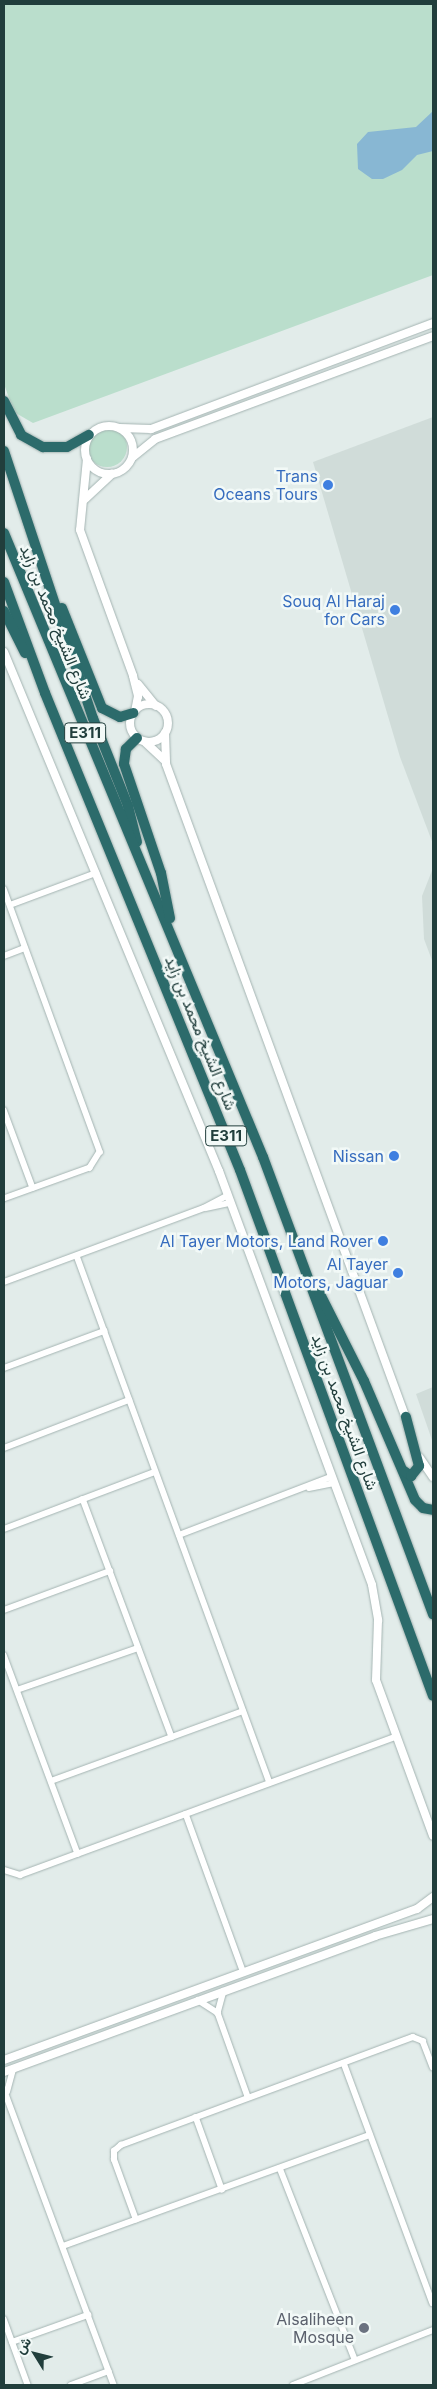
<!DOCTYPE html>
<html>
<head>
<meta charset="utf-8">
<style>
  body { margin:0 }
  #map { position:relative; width:437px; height:2389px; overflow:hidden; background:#e2ecea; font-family:Inter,Vazirmatn,sans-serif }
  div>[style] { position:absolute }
  .built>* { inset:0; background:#d0dcd9 }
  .green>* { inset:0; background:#badecc }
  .round { border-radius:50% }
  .water>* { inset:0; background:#88b7d3 }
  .roads { filter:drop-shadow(0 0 1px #a4b4b2) drop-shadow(0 0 1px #a4b4b2) }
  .street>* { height:5.5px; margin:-2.75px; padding:0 2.75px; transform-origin:2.75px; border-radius:2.75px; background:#fff }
  .secondary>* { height:8px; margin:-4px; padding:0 4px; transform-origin:4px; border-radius:4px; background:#fff }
  .secondary>.ring { margin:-4px; padding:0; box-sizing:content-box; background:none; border:8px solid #fff; border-radius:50% }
  .highway>* { height:10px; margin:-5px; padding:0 5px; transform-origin:5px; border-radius:5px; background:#2c6b6b }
  .dots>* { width:14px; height:14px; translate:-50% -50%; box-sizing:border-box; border:2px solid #f2f9f7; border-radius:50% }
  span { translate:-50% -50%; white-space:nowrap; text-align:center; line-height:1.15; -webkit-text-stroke:5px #f2f9f7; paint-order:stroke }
  .shield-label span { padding:1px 4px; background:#f2f9f7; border:1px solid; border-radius:4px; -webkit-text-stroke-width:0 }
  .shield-label { font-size:15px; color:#213e3c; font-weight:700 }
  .shop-label { font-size:16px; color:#366cbe }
  .right { translate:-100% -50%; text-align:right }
  .street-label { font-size:16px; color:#213e3c }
  .worship-label { font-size:16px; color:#5b616d }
  .frame { position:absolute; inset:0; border:5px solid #213e3c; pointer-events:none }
  .north { position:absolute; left:10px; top:2329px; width:50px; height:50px; -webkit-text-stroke:4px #f2f9f7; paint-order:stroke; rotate:306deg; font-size:14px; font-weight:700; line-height:20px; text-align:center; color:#213e3c }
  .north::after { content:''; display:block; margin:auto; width:18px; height:22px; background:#213e3c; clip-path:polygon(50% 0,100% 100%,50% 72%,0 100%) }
</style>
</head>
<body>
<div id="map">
  <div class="built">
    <i style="clip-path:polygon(433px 417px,433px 844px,400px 757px,313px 462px)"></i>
    <i style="clip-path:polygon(433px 868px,433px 963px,424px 939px,422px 896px)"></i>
    <i style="clip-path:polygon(433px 1387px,433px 1443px,416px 1394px)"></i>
  </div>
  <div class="green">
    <i style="clip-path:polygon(4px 4px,433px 4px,433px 275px,33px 423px,14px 412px,4px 384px)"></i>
    <i class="round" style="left:87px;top:427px;width:40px;height:40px"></i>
  </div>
  <div class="water">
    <i style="clip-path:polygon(433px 111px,433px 151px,417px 155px,402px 170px,383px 179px,372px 179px,358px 169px,357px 144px,368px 132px,416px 127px)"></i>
  </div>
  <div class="roads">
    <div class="street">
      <i style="left:4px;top:889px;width:280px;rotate:69.9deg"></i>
      <i style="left:100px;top:1152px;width:19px;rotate:122deg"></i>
      <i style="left:90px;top:1168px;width:91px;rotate:160.2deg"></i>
      <i style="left:10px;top:905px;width:92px;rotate:-20.4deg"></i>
      <i style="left:4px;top:956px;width:22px;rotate:-21deg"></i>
      <i style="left:4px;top:1110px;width:83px;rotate:69.6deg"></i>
      <i style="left:206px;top:1208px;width:25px;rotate:-12deg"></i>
      <i style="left:77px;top:1256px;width:561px;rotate:69.89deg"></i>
      <i style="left:4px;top:1282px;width:213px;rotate:-20.3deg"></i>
      <i style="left:204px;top:1208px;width:27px;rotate:-28deg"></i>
      <i style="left:4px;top:1368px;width:107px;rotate:-20.3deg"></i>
      <i style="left:4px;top:1448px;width:134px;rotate:-21deg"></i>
      <i style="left:309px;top:1488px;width:25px;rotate:-11deg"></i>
      <i style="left:83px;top:1499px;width:254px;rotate:69.5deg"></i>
      <i style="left:4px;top:1529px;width:161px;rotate:-20.7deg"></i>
      <i style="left:179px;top:1535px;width:163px;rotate:-20.9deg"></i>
      <i style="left:4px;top:1610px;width:113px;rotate:-20.2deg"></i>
      <i style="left:4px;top:1655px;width:212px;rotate:69.6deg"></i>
      <i style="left:17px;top:1690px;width:128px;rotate:-19.1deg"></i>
      <i style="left:51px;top:1781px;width:204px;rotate:-20deg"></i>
      <i style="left:186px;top:1814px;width:167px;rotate:70deg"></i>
      <i style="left:4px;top:1870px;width:17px;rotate:17deg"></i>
      <i style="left:20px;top:1875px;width:401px;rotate:-20.2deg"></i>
      <i style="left:224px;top:1991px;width:23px;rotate:105deg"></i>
      <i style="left:218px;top:2013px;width:89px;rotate:70.3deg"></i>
      <i style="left:198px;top:2000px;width:24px;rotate:33deg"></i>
      <i style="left:344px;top:2063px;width:256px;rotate:69.7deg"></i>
      <i style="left:4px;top:2089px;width:316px;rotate:69.6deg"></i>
      <i style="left:7px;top:2092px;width:24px;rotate:-75deg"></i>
      <i style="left:196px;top:2117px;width:77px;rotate:70.1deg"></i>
      <i style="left:280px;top:2168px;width:205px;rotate:68.6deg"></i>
      <i style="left:136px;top:2220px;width:64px;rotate:-110.1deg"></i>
      <i style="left:114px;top:2160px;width:9px;rotate:-90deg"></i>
      <i style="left:114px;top:2151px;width:9px;rotate:-41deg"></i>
      <i style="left:121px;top:2145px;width:311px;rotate:-20.3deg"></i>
      <i style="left:413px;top:2037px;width:11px;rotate:22deg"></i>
      <i style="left:423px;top:2041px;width:28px;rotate:69deg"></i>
      <i style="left:63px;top:2246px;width:326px;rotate:-19.9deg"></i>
      <i style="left:4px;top:2319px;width:70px;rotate:70deg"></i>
      <i style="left:12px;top:2342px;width:81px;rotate:-19.6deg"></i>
      <i style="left:71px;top:2385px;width:40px;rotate:-20.2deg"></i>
      <i style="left:293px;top:2385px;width:150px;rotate:-21.4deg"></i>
    </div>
    <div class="secondary">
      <i class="ring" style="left:85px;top:426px;width:40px;height:40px"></i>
      <i style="left:120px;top:428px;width:31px;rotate:2deg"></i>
      <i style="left:151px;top:429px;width:301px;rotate:-20.6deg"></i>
      <i style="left:133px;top:457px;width:28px;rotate:-39deg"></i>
      <i style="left:155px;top:439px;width:296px;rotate:-20.3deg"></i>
      <i style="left:87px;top:459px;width:71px;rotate:95.6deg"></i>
      <i style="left:80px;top:530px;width:155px;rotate:70deg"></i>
      <i style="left:133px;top:676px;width:21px;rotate:76deg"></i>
      <i style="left:138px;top:696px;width:15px;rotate:101deg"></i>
      <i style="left:85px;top:499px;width:37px;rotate:-43deg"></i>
      <i style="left:4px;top:652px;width:562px;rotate:67.5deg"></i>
      <i style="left:219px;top:1171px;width:441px;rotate:69.7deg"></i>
      <i style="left:372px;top:1585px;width:36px;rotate:80deg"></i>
      <i style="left:378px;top:1620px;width:60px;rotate:91.9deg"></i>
      <i style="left:376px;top:1680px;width:166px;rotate:69.9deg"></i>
      <i style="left:138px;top:684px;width:28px;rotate:51deg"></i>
      <i class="ring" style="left:130px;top:704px;width:30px;height:30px"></i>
      <i style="left:165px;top:733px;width:31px;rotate:88deg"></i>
      <i style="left:166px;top:764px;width:700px;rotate:69.86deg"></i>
      <i style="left:145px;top:742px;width:26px;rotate:43deg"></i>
      <i style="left:420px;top:1458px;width:23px;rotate:56deg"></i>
      <i style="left:4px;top:2060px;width:440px;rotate:-20.1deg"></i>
      <i style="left:417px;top:1909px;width:20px;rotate:-37deg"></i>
      <i style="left:4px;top:2072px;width:395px;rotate:-20.1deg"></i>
      <i style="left:375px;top:1936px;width:60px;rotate:-16.3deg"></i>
    </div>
    <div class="highway">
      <i style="left:4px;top:401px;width:38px;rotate:63deg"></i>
      <i style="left:21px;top:435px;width:25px;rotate:29deg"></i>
      <i style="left:43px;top:447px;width:24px"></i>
      <i style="left:67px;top:447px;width:25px;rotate:-29deg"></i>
      <i style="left:4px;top:451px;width:281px;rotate:71.6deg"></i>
      <i style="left:93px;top:718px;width:95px;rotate:68.3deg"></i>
      <i style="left:128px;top:806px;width:37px;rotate:76deg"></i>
      <i style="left:4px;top:533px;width:676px;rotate:67.46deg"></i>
      <i style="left:263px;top:1157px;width:488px;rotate:69.6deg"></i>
      <i style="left:4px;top:582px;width:118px;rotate:69.7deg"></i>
      <i style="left:45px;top:693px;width:515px;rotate:67.77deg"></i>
      <i style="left:240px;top:1170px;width:560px;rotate:69.85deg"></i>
      <i style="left:62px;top:608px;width:108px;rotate:68.2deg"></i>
      <i style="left:102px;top:708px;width:20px;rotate:27deg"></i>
      <i style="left:120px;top:717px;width:14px;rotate:-17deg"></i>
      <i style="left:4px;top:611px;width:47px;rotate:63.4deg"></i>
      <i style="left:137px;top:738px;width:16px;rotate:135deg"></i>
      <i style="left:126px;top:749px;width:15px;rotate:98deg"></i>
      <i style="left:124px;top:764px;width:115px;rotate:71.3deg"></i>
      <i style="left:161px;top:873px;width:46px;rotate:78.7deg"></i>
      <i style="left:319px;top:1292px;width:100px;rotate:63.2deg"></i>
      <i style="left:364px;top:1381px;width:129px;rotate:66.8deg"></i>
      <i style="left:415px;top:1500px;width:11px;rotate:45deg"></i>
      <i style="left:423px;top:1508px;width:10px;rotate:11deg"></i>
      <i style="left:404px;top:1471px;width:9px;rotate:36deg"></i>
      <i style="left:411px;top:1476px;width:13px;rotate:-51deg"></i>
      <i style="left:419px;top:1466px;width:51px;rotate:-104.9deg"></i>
    </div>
  </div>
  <div class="dots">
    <i style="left:328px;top:485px;background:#3f7fe0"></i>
    <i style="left:395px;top:610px;background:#3f7fe0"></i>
    <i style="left:394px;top:1156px;background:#3f7fe0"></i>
    <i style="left:383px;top:1241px;background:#3f7fe0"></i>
    <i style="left:398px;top:1273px;background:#3f7fe0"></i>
    <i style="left:364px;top:2328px;background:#6b7280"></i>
  </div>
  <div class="shield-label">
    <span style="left:85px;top:733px">E311</span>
    <span style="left:226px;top:1136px">E311</span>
  </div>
  <div class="shop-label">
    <span class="right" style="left:318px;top:485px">Trans<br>Oceans Tours</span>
    <span class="right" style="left:385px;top:610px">Souq Al Haraj<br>for Cars</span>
    <span class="right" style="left:384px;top:1156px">Nissan</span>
    <span class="right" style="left:373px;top:1241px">Al Tayer Motors, Land Rover</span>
    <span class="right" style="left:388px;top:1273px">Al Tayer<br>Motors, Jaguar</span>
  </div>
  <div class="street-label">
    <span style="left:56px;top:622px;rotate:68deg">شارع الشيخ محمد بن زايد</span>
    <span style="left:201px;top:1033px;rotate:68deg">شارع الشيخ محمد بن زايد</span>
    <span style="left:345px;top:1412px;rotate:70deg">شارع الشيخ محمد بن زايد</span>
  </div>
  <div class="worship-label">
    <span class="right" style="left:354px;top:2328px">Alsaliheen<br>Mosque</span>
  </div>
  <div class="frame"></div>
  <div class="north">ش</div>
</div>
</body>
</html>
